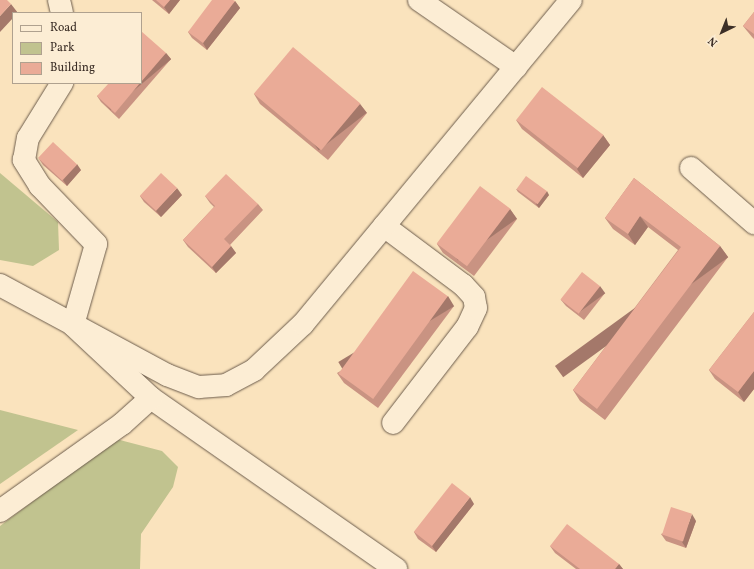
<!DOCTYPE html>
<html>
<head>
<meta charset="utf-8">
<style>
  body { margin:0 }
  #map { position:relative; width:754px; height:569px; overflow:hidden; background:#fae3bd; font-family:Vollkorn,serif }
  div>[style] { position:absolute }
  .green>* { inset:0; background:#c1c38f }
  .roads { filter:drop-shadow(0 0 1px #6c5c4c) drop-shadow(0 0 1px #6c5c4c) }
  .minor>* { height:22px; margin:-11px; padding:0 11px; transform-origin:11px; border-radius:11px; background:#fcedd4 }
  .wall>* { inset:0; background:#c99382 }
  .shaded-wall>* { inset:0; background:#a4786a; transform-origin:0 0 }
  .building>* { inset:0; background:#eaab97; transform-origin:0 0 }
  span { translate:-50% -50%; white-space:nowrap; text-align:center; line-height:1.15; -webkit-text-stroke:3px #fcedd4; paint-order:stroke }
  .legend { position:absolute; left:12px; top:12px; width:130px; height:72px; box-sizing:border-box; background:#fcedd4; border:1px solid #afa18f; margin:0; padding:5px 7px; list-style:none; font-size:12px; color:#3c2f27 }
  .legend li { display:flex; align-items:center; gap:8px; height:20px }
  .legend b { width:20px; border:1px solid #afa18f }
  .north { position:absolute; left:702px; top:12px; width:40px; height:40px; -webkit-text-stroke:3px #fcedd4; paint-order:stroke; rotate:223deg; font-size:11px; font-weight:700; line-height:16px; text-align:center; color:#3c2f27 }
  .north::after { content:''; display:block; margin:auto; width:14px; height:18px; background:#3c2f27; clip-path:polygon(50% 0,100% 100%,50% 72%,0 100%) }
</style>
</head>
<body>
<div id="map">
  <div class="green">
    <i style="clip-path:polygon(0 173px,58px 222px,59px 250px,33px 266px,0 260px)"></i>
    <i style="clip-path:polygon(0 410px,78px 430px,0 484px)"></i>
    <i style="clip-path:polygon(116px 439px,162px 451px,178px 467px,173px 487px,141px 534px,140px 569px,0 569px,0 526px)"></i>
  </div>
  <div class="roads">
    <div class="minor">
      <i style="left:59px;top:0;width:13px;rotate:77deg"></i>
      <i style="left:419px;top:0;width:118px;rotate:34.6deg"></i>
      <i style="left:691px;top:168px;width:84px;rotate:41.1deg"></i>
      <i style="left:384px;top:226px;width:99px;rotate:36.8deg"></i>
      <i style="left:463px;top:285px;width:16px;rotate:47deg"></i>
      <i style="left:474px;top:297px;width:11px;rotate:80deg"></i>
      <i style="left:476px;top:308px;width:21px;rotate:115deg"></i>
      <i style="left:467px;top:327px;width:121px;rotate:127.6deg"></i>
      <i style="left:0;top:285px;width:190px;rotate:28.3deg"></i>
      <i style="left:167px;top:375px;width:34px;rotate:21deg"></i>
      <i style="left:199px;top:387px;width:27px;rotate:-4deg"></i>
      <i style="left:226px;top:385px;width:32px;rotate:-28deg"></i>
      <i style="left:254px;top:370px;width:67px;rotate:-43.2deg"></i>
      <i style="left:303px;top:324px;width:420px;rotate:-50.4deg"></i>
      <i style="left:151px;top:398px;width:299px;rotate:34.9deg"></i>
      <i style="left:0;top:511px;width:150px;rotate:-35.5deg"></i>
      <i style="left:122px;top:424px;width:39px;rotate:-42deg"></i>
      <i style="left:151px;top:398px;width:107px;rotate:-136.9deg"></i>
      <i style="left:73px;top:325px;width:84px;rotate:-74.1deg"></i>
      <i style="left:96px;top:244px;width:81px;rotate:-134deg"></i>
      <i style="left:40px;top:186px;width:31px;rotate:-122deg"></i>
      <i style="left:24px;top:160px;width:22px;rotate:-80deg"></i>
      <i style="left:28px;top:138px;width:65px;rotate:-58.3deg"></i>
    </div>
  </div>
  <div class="wall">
    <i style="clip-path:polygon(152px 0,180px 0,169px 14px)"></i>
    <i style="clip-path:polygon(235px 1px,240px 8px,207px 50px,192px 38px,188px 32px)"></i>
    <i style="clip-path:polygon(754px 12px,754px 39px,752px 37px,743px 26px)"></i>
    <i style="clip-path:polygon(166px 53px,171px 59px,119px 119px,101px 102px,97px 96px)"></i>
    <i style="clip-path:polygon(254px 94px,360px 104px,367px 113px,328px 160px,260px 104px)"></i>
    <i style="clip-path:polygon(516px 120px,603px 135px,610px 145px,583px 178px,522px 129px)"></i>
    <i style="clip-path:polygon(39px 159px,81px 170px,67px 186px,43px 165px)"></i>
    <i style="clip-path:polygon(634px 178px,720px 246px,728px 257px,605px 420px,580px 401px,573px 390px,678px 250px,648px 227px,635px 245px,613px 229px,605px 218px)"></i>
    <i style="clip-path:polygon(516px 189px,549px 195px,539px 208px,518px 192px)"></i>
    <i style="clip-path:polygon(182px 195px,161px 217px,144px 202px,140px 196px)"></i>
    <i style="clip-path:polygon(205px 196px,258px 204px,263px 210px,230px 245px,236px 253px,216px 273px,188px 247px,183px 240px,214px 207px,210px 203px)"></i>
    <i style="clip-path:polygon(510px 209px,517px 219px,474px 276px,443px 253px,437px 244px)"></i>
    <i style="clip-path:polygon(605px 293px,584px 320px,566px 306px,561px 300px)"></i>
    <i style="clip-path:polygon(454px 306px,378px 408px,344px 383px,337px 373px)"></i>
    <i style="clip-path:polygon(754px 312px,754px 389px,744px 402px,715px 379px,709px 370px)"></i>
    <i style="clip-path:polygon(474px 504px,436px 552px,418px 539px,414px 532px)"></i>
    <i style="clip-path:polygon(696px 521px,686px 548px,666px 541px,661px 534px)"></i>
    <i style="clip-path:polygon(550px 546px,619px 564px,623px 569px,576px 569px,555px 553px)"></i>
  </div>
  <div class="shaded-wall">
    <i style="clip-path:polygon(170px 0,180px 0,169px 14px,164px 7px)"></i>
    <i style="clip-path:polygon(235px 1px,240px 8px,207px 50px,203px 43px)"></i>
    <i style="clip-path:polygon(11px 4px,18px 13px,13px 13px,13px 18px,0 32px,0 16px)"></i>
    <i style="left:166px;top:53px;width:8px;height:79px;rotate:50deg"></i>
    <i style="left:360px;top:104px;width:11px;height:61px;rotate:52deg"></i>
    <i style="clip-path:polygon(603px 135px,610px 145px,583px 178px,577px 169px)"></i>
    <i style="clip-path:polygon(77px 164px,81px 170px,67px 186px,63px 180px)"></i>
    <i style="clip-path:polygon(177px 188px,182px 195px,161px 217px,156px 211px)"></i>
    <i style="clip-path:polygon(547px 191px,549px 195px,539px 208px,536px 204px)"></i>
    <i style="left:510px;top:209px;width:12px;height:72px;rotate:55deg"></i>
    <i style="clip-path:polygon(640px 216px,648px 227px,635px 245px,628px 234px)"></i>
    <i style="clip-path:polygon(231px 246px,236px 253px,216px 273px,212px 267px)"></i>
    <i style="left:720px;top:246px;width:14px;height:204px;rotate:54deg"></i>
    <i style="left:600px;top:286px;width:9px;height:34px;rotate:54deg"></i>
    <i style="left:448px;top:296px;width:12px;height:128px;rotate:59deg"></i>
    <i style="clip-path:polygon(754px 371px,754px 389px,744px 402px,738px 392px)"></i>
    <i style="clip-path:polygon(470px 497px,474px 504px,436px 552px,432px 546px)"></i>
    <i style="clip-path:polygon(692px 514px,696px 521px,686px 548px,682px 542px)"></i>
    <i style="clip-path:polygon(619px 564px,623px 569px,615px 569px)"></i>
  </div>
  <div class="building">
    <i style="clip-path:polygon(0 0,7px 0,11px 4px,0 16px)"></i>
    <i style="clip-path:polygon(156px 0,170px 0,164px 7px)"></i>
    <i style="clip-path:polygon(212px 0,233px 0,235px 1px,203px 43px,188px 32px)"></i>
    <i style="clip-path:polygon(754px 12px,754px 34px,743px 26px)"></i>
    <i style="clip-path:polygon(141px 31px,166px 53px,141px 82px)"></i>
    <i style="left:293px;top:47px;width:88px;height:61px;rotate:40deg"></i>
    <i style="clip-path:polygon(109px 83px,140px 83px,115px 113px,97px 96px)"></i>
    <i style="left:542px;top:87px;width:78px;height:42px;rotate:38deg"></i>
    <i style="left:53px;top:142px;width:33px;height:22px;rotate:43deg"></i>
    <i style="left:161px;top:173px;width:22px;height:31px;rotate:43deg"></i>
    <i style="clip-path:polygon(226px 174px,258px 204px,224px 239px,231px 246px,212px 267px,183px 240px,215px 206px,205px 196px)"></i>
    <i style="left:526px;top:176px;width:26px;height:16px;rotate:36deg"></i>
    <i style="clip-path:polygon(634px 178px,720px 246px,597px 409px,573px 390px,681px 247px,640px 216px,628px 234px,605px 218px)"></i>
    <i style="left:480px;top:186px;width:38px;height:72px;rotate:37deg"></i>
    <i style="left:413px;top:271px;width:43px;height:127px;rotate:36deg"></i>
    <i style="left:582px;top:272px;width:23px;height:35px;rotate:38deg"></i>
    <i style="clip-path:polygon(754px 312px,754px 371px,738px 392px,709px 370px)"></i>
    <i style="left:452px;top:483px;width:23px;height:62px;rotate:38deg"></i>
    <i style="left:671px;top:507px;width:22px;height:29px;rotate:18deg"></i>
    <i style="clip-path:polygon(567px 524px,619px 564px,615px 569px,580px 569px,550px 546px)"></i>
  </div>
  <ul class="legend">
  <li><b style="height:5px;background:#fcedd4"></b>Road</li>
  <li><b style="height:11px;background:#c1c38f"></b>Park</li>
  <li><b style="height:11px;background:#eaab97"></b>Building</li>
  </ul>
  <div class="north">N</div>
</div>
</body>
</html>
